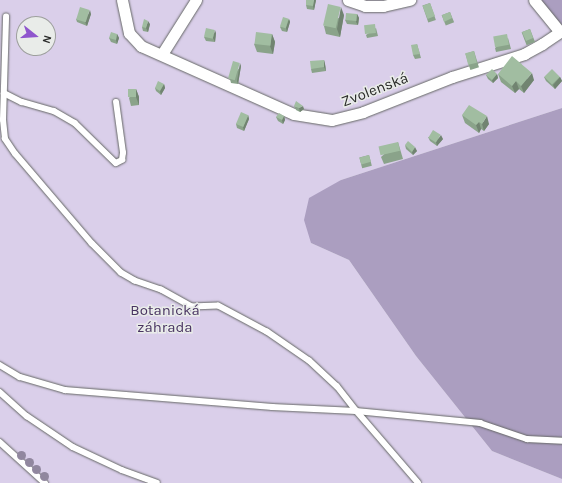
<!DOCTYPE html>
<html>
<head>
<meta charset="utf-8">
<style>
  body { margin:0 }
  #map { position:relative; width:562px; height:483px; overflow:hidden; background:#e9ece9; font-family:Karla,sans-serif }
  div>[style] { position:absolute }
  .green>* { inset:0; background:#dacfea }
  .forest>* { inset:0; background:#ab9ec0 }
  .roads { filter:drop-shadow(0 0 1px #656765) drop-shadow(0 0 1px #656765) }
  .service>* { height:5.5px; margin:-2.75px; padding:0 2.75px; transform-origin:2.75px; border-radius:2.75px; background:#fff }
  .minor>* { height:11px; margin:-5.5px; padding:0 5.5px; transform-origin:5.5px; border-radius:5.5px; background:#fff }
  .trees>* { width:9px; height:9px; margin:-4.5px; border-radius:50%; background:#91879f }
  .wall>* { inset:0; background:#8aa38a; transform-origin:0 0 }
  .shaded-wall>* { inset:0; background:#718471 }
  .building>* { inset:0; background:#a1bda1; transform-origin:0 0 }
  span { translate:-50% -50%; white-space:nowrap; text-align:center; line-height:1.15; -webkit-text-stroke:3px #e9ece9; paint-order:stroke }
  .street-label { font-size:15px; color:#2a2b2a }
  .park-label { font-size:15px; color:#493462 }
  .north { position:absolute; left:16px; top:16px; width:40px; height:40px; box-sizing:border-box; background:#e9ece9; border:1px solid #9d9f9d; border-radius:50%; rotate:107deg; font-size:11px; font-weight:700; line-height:16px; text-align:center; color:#2a2b2a }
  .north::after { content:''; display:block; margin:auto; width:14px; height:18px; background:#8f56cd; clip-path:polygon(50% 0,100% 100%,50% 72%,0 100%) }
</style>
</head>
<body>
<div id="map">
  <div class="green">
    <i style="clip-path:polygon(evenodd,0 0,534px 0,562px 30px,562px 108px,341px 180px,311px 243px,349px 260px,416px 356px,492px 451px,562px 479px,562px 483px,0 483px,0 0,24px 24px,48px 24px,48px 48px,24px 48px,24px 24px)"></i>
  </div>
  <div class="forest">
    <i style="clip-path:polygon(534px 0,562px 0,562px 30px)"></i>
    <i style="clip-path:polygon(562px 108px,562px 479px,492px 451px,416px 356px,349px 260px,311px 243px,304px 220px,309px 198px,341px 180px)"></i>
  </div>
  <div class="roads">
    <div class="service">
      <i style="left:4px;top:93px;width:20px;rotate:27deg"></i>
      <i style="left:22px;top:102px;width:33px;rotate:16deg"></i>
      <i style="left:54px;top:111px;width:24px;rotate:30deg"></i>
      <i style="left:75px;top:123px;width:57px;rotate:44.3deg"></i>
      <i style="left:116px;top:163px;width:7px;rotate:-27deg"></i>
      <i style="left:122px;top:160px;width:7px;rotate:-82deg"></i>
      <i style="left:123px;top:153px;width:51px;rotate:-97.8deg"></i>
      <i style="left:0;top:365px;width:23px;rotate:31deg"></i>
      <i style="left:20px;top:377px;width:47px;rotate:16.1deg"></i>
      <i style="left:65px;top:390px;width:208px;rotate:4.7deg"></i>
      <i style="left:272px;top:407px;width:84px;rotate:2.7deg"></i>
      <i style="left:356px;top:411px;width:31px;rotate:-128deg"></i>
      <i style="left:337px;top:387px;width:38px;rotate:-137deg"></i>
      <i style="left:309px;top:361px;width:51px;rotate:-145.4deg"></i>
      <i style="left:267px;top:332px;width:55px;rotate:-152deg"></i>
      <i style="left:218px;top:306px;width:26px;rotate:178deg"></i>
      <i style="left:192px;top:307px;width:35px;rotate:-151deg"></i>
      <i style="left:161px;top:290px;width:28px;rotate:-161deg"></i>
      <i style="left:135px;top:281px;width:16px;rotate:-150deg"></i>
      <i style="left:121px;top:273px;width:41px;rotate:-135deg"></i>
      <i style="left:92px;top:244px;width:118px;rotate:-130.5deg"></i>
      <i style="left:15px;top:154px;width:18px;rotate:-124deg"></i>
      <i style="left:5px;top:139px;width:19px;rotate:-96deg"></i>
      <i style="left:3px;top:120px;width:103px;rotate:-88.3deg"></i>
      <i style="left:0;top:392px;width:36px;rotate:42deg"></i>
      <i style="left:27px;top:416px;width:55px;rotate:34deg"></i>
      <i style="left:73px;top:447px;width:54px;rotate:25.1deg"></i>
      <i style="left:122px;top:470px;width:37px;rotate:20deg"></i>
      <i style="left:0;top:442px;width:61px;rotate:42.3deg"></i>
      <i style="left:418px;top:483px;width:95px;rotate:-130.7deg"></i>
      <i style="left:356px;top:411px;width:125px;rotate:5.5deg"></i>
      <i style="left:480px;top:423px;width:50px;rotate:18.8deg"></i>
      <i style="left:527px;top:439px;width:35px;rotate:3deg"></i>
    </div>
    <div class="minor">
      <i style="left:122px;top:0;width:34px;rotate:78deg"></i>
      <i style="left:129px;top:33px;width:18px;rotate:47deg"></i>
      <i style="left:141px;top:46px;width:167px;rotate:24deg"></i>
      <i style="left:294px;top:114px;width:38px;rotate:9deg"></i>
      <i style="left:332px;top:120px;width:32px;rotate:-14deg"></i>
      <i style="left:363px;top:112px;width:96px;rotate:-21.5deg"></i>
      <i style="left:452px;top:77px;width:76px;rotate:-17.7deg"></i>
      <i style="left:524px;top:54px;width:21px;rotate:-29deg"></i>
      <i style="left:542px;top:44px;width:22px;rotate:-34deg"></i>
      <i style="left:560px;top:32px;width:41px;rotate:-129.1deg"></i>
      <i style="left:348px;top:0;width:18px;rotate:19deg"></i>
      <i style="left:365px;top:6px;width:18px"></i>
      <i style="left:383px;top:6px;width:28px;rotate:-13deg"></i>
      <i style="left:162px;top:54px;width:64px;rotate:-57.8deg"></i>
    </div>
  </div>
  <div class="trees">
    <i style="left:21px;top:455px"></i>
    <i style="left:29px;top:462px"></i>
    <i style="left:36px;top:469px"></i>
    <i style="left:44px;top:476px"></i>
  </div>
  <div class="wall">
    <i style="clip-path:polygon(316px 0,314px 10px,307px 9px,306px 5px)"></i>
    <i style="left:430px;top:3px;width:18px;height:8px;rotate:71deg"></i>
    <i style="left:450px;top:12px;width:11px;height:9px;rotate:68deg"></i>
    <i style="clip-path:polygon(91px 14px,87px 26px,77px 22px,76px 19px)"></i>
    <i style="clip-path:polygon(357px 14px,359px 18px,358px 25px,347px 24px,345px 20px)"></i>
    <i style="clip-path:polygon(344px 15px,340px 37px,326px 34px,324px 26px)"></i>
    <i style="clip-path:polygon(289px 19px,290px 22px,287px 32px,282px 31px,280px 27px)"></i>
    <i style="clip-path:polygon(150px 24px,148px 32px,143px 31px,142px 27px)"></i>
    <i style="clip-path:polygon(376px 28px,378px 36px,367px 38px,366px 35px)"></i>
    <i style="left:530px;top:29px;width:14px;height:9px;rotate:69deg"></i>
    <i style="clip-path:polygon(216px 33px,215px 42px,206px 41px,204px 37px)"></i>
    <i style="clip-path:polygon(117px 34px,119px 38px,117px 44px,111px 42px,109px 38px)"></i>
    <i style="clip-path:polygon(272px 34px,275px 42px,273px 54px,257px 52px,254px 44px)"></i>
    <i style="clip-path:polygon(508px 38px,511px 49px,496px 52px,495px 48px)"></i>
    <i style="clip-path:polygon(417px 44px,421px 58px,415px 59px,413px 55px)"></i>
    <i style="left:474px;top:51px;width:17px;height:9px;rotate:73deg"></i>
    <i style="clip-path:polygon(324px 60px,325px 64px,326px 71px,312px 73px,311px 69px)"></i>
    <i style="clip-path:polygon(241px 66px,238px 84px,231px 83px,230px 79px)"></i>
    <i style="clip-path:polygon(497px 74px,498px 78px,493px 83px,488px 79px,486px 75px)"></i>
    <i style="clip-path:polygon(498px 74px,534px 80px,524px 93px,519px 89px,515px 93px,501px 82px)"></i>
    <i style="clip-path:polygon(544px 77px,560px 77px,562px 81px,555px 89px,546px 81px)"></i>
    <i style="clip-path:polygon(164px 84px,165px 88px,161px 95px,156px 91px,155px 88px)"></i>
    <i style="clip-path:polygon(136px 89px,139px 97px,139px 105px,131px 106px,129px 98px)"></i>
    <i style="clip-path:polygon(294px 106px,304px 109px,300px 112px,296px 110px)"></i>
    <i style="clip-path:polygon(248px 115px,249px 119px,244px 131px,237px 128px,236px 124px)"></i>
    <i style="clip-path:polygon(462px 115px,489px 124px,484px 131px,481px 129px,479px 133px,465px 123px)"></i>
    <i style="clip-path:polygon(284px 116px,285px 120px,283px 124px,278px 121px,276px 117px)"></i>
    <i style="clip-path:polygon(428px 137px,443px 139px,437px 146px,430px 141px)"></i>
    <i style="clip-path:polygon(398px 142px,403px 159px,384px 164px,381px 157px)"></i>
    <i style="clip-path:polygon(405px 145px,417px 151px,413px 155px,406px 149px)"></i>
    <i style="left:369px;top:155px;width:11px;height:10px;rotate:75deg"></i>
  </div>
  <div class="shaded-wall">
    <i style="clip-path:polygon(314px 0,316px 0,314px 10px,313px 6px)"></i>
    <i style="clip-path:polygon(341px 7px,344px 15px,340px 37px,337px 29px)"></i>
    <i style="clip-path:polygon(90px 10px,91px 14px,87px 26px,85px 22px)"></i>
    <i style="clip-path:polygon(357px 14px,359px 18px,358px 25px,356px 22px)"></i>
    <i style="clip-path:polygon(289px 19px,290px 22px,287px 32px,286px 28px)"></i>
    <i style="clip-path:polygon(148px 21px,150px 24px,148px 32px,146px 28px)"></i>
    <i style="clip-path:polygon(215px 30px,216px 33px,215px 42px,213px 38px)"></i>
    <i style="clip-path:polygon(117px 34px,119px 38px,117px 44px,116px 40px)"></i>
    <i style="clip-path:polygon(272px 34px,275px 42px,273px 54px,270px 46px)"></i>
    <i style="clip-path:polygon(324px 60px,325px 64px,326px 71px,324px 67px)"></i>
    <i style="clip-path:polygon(240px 63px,241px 66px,238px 84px,237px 81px)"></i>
    <i style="clip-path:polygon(532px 73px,534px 80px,524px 93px,521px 86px)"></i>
    <i style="clip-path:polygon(497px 74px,498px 78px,493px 83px,492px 80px)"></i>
    <i style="clip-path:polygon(560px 77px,562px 81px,555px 89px,553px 85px)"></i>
    <i style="clip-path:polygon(516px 81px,519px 89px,515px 93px,512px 86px)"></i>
    <i style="clip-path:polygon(164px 84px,165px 88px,161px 95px,160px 91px)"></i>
    <i style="clip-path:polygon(136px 89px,139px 97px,139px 105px,136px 97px)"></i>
    <i style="clip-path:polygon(303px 106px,304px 109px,300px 112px,299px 108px)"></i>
    <i style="clip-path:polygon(248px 115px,249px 119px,244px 131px,243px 127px)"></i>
    <i style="clip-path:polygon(284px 116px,285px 120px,283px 124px,282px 120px)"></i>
    <i style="clip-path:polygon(487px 116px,489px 124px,484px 131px,482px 124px)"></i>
    <i style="clip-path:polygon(479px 122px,481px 129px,479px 133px,476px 125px)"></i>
    <i style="clip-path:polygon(441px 135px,443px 139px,437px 146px,436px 142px)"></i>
    <i style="clip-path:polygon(415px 147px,417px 151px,413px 155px,412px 152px)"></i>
  </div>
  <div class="building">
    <i style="clip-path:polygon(306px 0,314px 0,313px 6px,306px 5px)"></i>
    <i style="left:430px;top:3px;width:14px;height:8px;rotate:69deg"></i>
    <i style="left:328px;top:4px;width:13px;height:22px;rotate:13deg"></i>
    <i style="left:80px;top:7px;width:10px;height:13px;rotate:17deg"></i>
    <i style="clip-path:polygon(450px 12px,452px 18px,444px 22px,442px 15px)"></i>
    <i style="left:346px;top:13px;width:11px;height:7px;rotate:5deg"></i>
    <i style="left:283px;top:17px;width:6px;height:10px;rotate:18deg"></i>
    <i style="clip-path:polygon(144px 19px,148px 21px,146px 28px,142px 27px)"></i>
    <i style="left:375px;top:24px;width:9px;height:11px;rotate:84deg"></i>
    <i style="left:206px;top:28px;width:9px;height:9px;rotate:13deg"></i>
    <i style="clip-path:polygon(530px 29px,533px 38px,526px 41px,522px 32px)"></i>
    <i style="clip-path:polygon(111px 32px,117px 34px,116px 40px,109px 38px)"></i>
    <i style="left:256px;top:32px;width:16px;height:12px;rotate:7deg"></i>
    <i style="left:507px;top:34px;width:11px;height:14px;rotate:80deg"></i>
    <i style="clip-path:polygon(417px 44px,420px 54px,413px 55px,411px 45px)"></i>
    <i style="left:474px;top:51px;width:12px;height:9px;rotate:76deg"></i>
    <i style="clip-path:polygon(512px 56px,532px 73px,521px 86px,516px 81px,512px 86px,498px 74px)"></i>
    <i style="clip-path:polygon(324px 60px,324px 67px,311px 69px,310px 61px)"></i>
    <i style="left:233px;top:61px;width:7px;height:18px;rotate:16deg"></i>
    <i style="clip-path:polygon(492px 69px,497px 74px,492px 80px,486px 75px)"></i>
    <i style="left:552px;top:69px;width:11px;height:11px;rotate:45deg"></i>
    <i style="clip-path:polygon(158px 81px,164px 84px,160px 91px,155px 88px)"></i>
    <i style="left:136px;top:89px;width:8px;height:8px;rotate:90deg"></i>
    <i style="clip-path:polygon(296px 101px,303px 106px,299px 108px,294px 106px)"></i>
    <i style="clip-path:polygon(469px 105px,487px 116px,482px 124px,479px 122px,476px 125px,462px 115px)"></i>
    <i style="left:241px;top:112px;width:8px;height:13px;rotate:23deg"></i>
    <i style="clip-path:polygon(279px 113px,284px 116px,282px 120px,276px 117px)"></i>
    <i style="left:433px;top:130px;width:9px;height:9px;rotate:32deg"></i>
    <i style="clip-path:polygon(408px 141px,415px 147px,412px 152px,405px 145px)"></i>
    <i style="left:398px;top:142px;width:9px;height:20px;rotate:77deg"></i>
    <i style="left:369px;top:155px;width:7px;height:10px;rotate:74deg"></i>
  </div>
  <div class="street-label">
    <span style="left:375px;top:90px;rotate:-21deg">Zvolenská</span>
  </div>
  <div class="park-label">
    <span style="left:165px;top:319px">Botanická<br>záhrada</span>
  </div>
  <div class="north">N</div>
</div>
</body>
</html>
